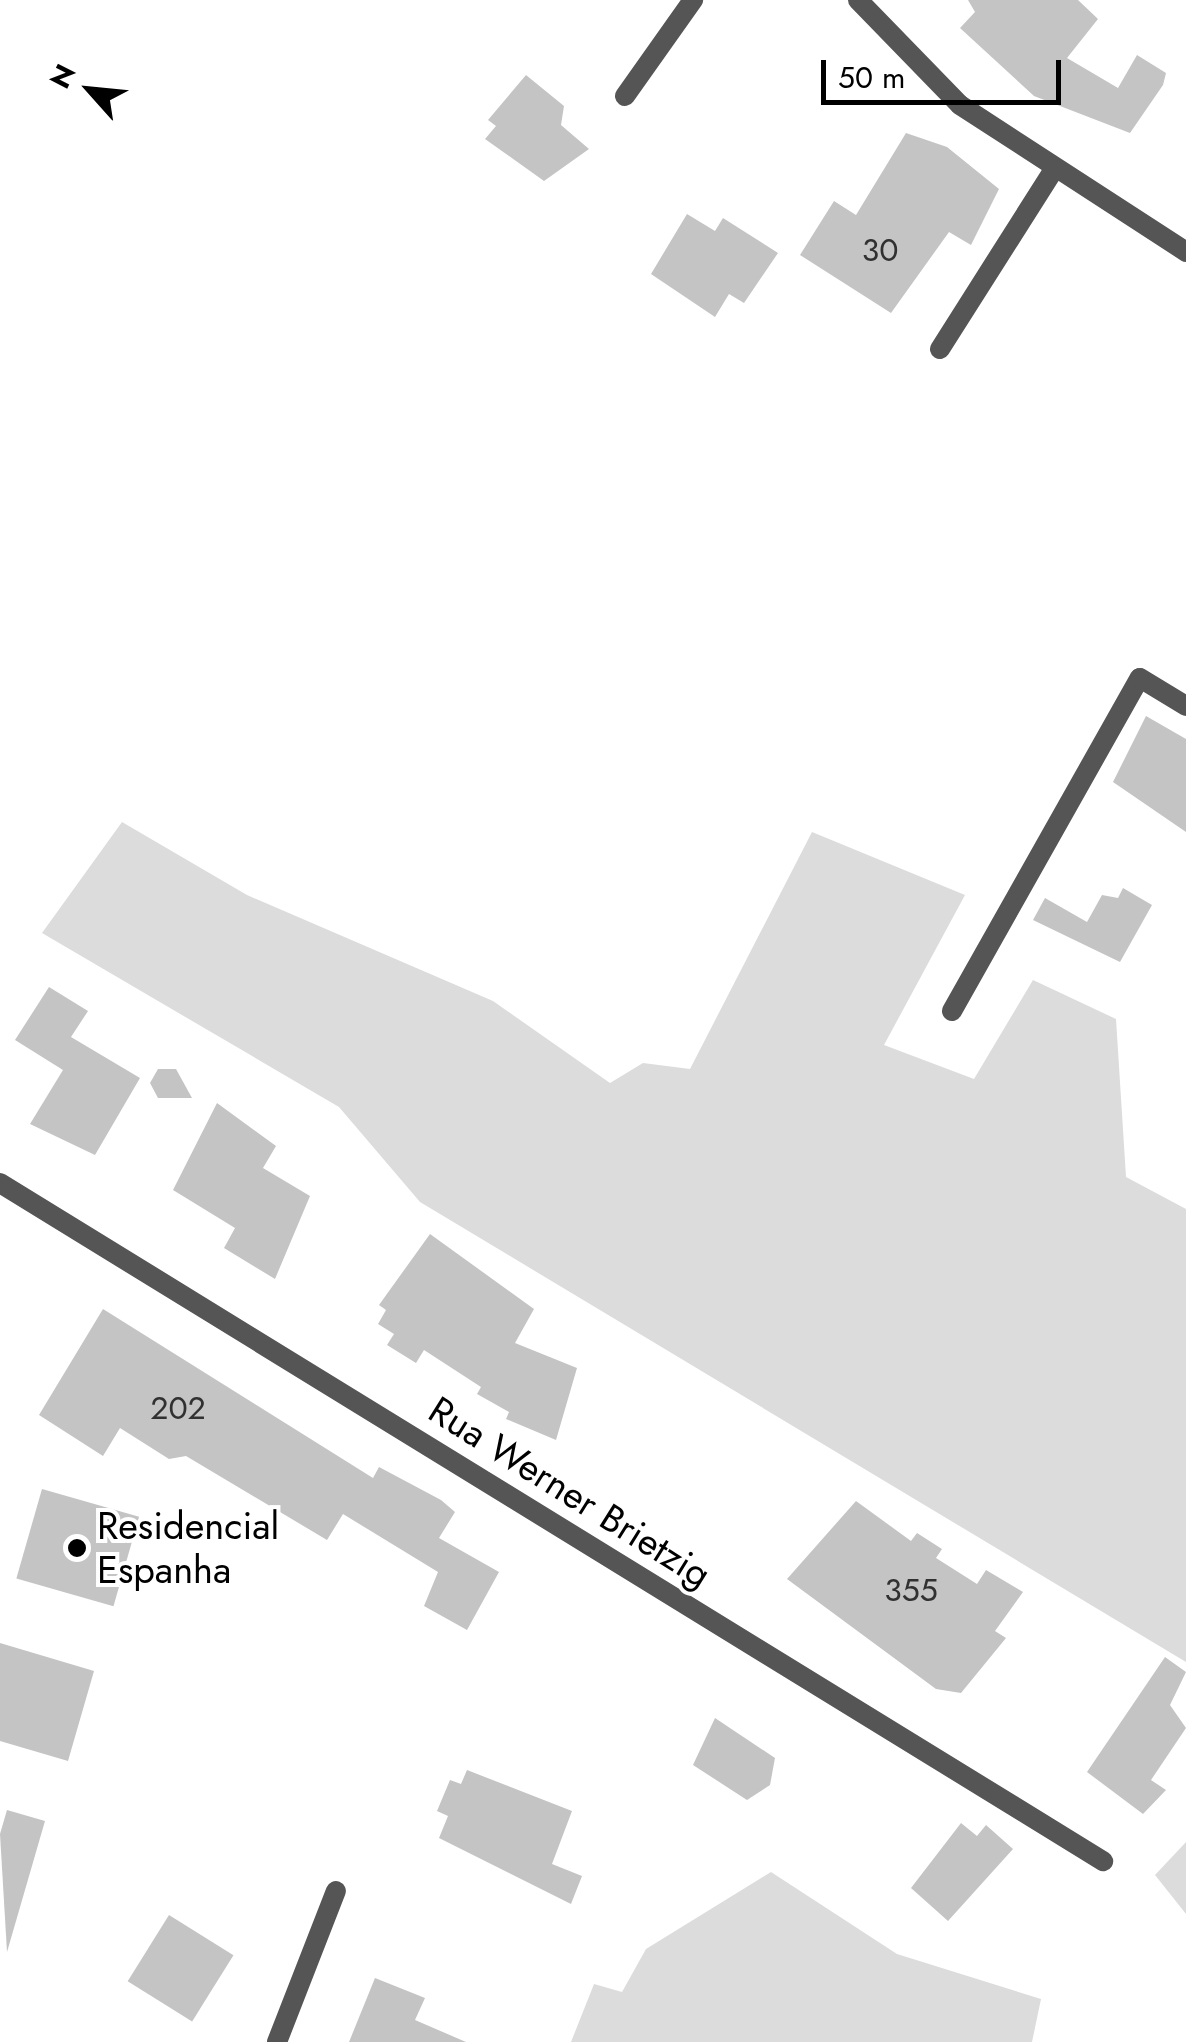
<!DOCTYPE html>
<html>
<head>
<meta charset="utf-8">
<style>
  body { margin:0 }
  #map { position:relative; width:1186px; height:2042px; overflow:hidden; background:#fff; font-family:Jost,sans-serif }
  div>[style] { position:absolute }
  .green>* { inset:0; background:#dcdcdc }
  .building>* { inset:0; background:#c4c4c4; transform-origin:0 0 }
  .minor>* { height:20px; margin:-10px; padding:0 10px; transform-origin:10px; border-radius:10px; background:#555 }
  .dots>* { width:28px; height:28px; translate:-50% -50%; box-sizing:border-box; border:5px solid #fff; border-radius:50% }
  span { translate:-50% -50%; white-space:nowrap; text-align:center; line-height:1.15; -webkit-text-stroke:8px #fff; paint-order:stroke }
  .number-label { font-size:32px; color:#313131 }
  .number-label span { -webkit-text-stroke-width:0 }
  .street-label { font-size:38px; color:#000 }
  .poi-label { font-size:38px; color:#000 }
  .left { translate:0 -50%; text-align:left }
  .north { position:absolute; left:40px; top:40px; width:100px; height:100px; -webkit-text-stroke:8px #fff; paint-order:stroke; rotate:297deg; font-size:28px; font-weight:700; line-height:40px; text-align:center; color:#000 }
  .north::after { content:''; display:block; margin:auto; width:35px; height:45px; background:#000; clip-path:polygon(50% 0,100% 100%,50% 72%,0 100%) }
  .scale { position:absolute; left:821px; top:60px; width:240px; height:45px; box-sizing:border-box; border:5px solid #000; border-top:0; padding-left:12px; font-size:30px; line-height:35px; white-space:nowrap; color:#000; -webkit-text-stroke:8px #fff; paint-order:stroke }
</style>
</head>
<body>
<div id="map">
  <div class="green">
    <i style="clip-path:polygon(122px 822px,247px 895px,493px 1001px,610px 1083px,643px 1063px,690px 1069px,812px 832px,965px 895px,884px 1045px,974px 1079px,1033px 980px,1116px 1019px,1126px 1177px,1186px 1209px,1186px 1662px,420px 1202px,339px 1107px,42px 933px)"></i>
    <i style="clip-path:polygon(1186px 1842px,1186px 1914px,1155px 1875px)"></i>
    <i style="clip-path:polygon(771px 1872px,897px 1954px,1041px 1999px,1032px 2042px,571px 2042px,594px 1984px,622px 1992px,646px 1949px)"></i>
  </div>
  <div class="building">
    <i style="clip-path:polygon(968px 0,1078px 0,1098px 19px,1067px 58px,1118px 88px,1137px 55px,1166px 73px,1163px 85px,1130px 133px,1034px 96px,960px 28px,975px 12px)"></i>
    <i style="clip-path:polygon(526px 75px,564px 106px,561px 125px,589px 149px,544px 181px,485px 139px,496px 126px,488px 120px)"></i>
    <i style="clip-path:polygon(906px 133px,947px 147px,999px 189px,971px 245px,949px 232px,891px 313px,800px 255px,834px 201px,856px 215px)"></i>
    <i style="clip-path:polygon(687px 214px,715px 231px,723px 218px,778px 253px,744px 303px,729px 294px,715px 317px,651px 274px)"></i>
    <i style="clip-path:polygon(1146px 716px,1186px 739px,1186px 832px,1113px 782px)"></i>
    <i style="clip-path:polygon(1123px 888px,1152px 905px,1120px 962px,1033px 920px,1045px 898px,1087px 922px,1102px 895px,1118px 898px)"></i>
    <i style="clip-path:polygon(49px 987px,88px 1011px,71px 1037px,140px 1078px,95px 1155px,30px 1124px,63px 1070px,15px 1040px)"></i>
    <i style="clip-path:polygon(158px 1069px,176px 1069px,192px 1098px,158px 1098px,150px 1083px)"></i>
    <i style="clip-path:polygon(217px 1103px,276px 1146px,263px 1168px,310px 1196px,275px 1279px,224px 1248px,235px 1228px,173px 1190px)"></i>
    <i style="clip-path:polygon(430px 1234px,534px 1309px,515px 1343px,577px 1368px,556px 1440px,506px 1419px,509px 1412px,477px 1394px,481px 1387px,424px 1350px,416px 1363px,387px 1345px,394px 1334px,378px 1324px,386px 1310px,379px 1305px)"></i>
    <i style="clip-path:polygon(103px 1309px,373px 1478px,379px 1467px,441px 1500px,455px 1512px,439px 1538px,499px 1572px,467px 1630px,424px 1606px,438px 1572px,343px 1514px,327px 1540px,186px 1456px,169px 1459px,120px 1428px,103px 1456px,39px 1415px)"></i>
    <i style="left:42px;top:1489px;width:101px;height:93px;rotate:16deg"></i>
    <i style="clip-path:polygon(856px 1501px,911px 1541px,917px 1533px,942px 1549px,936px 1558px,977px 1584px,986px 1570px,1023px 1592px,995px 1631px,1006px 1638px,961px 1693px,936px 1689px,787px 1579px)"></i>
    <i style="clip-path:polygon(0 1643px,94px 1671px,68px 1761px,0 1741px)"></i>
    <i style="clip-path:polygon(1165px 1657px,1186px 1672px,1170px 1705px,1186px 1728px,1151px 1780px,1166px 1790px,1143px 1814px,1087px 1772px)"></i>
    <i style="clip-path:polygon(715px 1718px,775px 1758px,770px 1785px,747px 1800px,693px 1765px)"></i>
    <i style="clip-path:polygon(467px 1770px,572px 1811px,552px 1864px,582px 1876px,571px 1904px,439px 1838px,448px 1816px,437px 1811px,450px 1780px,461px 1784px)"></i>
    <i style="clip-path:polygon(7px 1810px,45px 1821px,7px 1952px,0 1834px)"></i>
    <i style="clip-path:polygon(961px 1823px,977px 1836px,986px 1825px,1013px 1849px,948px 1921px,911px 1888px)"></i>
    <i style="left:169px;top:1915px;width:76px;height:78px;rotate:32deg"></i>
    <i style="clip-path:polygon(375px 1978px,425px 1998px,415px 2020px,466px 2042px,349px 2042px)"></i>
  </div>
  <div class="minor">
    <i style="left:858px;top:0;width:146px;rotate:45.8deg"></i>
    <i style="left:960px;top:105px;width:270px;rotate:33deg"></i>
    <i style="left:625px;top:96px;width:118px;rotate:-54.7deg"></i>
    <i style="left:940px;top:349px;width:211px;rotate:-57.6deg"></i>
    <i style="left:952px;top:1011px;width:382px;rotate:-60.6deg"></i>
    <i style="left:1140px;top:678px;width:54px;rotate:31.3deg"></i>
    <i style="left:0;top:1183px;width:1295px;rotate:31.58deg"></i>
    <i style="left:277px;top:2042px;width:162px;rotate:-68.7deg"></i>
  </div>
  <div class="dots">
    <i style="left:77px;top:1548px;background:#000"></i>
  </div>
  <div class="number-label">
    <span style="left:880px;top:250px">30</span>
    <span style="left:178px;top:1408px">202</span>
    <span style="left:911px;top:1590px">355</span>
  </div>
  <div class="street-label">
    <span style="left:570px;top:1492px;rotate:32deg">Rua Werner Brietzig</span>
  </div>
  <div class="poi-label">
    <span class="left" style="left:97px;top:1548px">Residencial<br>Espanha</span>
  </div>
  <div class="north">N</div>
  <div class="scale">50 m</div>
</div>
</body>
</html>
